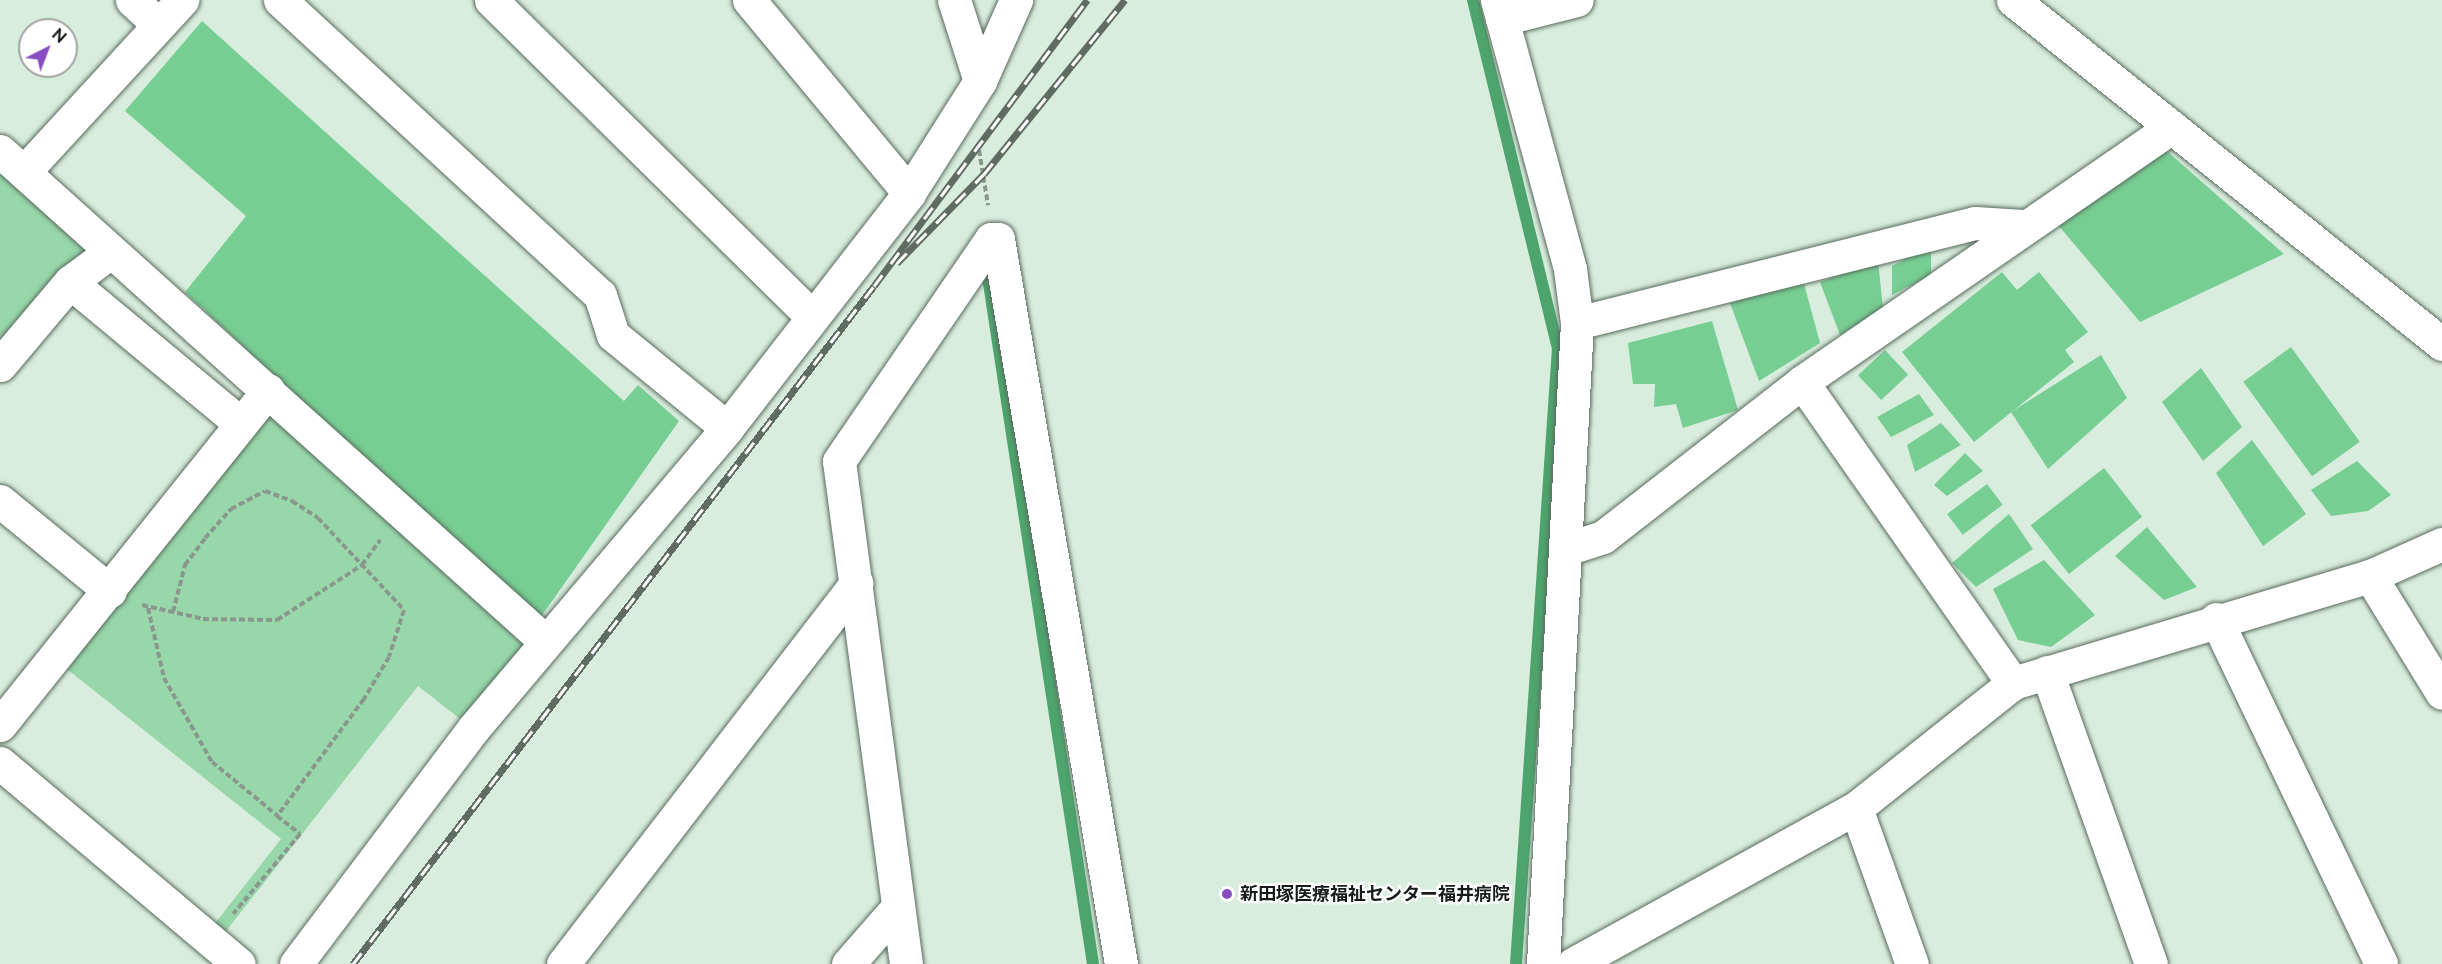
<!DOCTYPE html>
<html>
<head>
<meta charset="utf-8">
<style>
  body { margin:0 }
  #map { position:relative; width:2442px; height:964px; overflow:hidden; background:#d9edde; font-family:Raleway,"Noto Sans JP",sans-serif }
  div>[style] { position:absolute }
  .green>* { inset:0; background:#98d7aa }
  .stream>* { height:12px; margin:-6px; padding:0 6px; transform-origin:6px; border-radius:6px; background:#4ea46d }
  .building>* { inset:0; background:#77ce93; transform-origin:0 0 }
  .path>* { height:4px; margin-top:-2px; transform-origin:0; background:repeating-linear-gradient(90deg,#89978d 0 6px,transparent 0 9px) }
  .roads { filter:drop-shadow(0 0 2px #596a5e) drop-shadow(0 0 2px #596a5e) }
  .minor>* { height:33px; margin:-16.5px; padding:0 16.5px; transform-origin:16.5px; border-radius:16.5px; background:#fff }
  .rail>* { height:7px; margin-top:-3.5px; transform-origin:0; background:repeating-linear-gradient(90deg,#fff 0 14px,#606c63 0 28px); box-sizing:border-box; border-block:2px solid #606c63 }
  .dots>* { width:16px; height:16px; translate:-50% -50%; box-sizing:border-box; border:3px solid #fff; border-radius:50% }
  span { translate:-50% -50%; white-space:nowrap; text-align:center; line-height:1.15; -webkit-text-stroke:4.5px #fff; paint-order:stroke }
  .poi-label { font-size:18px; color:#161d18; font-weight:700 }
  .left { translate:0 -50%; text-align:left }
  .north { position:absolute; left:18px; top:18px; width:60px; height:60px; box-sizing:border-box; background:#fff; border:2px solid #a2a5a3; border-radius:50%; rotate:42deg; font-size:16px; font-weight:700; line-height:24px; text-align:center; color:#161d18 }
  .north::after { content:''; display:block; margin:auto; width:21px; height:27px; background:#874ec4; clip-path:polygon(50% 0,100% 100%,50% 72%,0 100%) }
</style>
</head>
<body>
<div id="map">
  <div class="green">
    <i style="clip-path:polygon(0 154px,109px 253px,0 365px)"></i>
    <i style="clip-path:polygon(268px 390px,545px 641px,473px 729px,418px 686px,223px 935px,213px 926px,281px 839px,53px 658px)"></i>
  </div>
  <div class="stream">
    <i style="left:1473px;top:0;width:358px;rotate:76.3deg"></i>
    <i style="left:1558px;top:348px;width:617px;rotate:93.9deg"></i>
    <i style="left:988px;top:277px;width:695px;rotate:81.31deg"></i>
  </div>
  <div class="building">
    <i style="clip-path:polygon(202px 21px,624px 401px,638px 385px,679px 421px,538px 621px,185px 292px,246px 216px,125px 111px)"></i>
    <i style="clip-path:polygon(2160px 145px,2284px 254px,2140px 322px,2053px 219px)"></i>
    <i style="clip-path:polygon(1931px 246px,1931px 275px,1892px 295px,1892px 266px)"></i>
    <i style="clip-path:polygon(1878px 261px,1883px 308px,1840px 335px,1820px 282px)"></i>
    <i style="clip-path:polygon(2002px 272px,2017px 290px,2039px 272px,2088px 332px,2065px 350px,2074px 362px,1974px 442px,1902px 352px)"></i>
    <i style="clip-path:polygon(1803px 280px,1820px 343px,1759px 381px,1730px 303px)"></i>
    <i style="clip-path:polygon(1712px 321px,1738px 410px,1683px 428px,1676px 404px,1654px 407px,1655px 384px,1633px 384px,1628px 343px)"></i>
    <i style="left:2291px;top:347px;width:117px;height:59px;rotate:54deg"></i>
    <i style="left:1885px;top:350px;width:34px;height:37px;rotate:47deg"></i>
    <i style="clip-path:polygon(2101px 355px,2127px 398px,2048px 469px,2011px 412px)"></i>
    <i style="clip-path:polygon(2201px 368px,2242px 427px,2203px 461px,2162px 402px)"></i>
    <i style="clip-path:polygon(1919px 394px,1934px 415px,1891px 437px,1877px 417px)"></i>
    <i style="clip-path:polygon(1941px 423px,1961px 445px,1915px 472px,1907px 445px)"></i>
    <i style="clip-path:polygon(2252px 440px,2306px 514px,2263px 546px,2216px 473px)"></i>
    <i style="clip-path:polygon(1965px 453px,1983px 471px,1947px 496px,1934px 485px)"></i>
    <i style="clip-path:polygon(2357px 461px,2391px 495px,2368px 511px,2331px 516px,2311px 490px)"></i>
    <i style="left:2104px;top:468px;width:62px;height:93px;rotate:52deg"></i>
    <i style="left:1987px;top:484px;width:26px;height:50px;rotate:53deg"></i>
    <i style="clip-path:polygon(2009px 514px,2033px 549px,1976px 587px,1952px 563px)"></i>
    <i style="clip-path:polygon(2147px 527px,2197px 587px,2164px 600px,2115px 556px)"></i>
    <i style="clip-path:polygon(2044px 560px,2095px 615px,2051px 647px,2018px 640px,1993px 589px)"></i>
  </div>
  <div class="path">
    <i style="left:979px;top:150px;width:56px;rotate:80.7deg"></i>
    <i style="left:142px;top:605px;width:63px;rotate:12.9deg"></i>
    <i style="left:203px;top:619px;width:74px;rotate:0.8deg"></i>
    <i style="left:277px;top:620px;width:101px;rotate:-32.9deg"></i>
    <i style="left:362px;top:565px;width:31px;rotate:-54deg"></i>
    <i style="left:148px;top:608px;width:72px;rotate:77.1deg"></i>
    <i style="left:164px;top:678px;width:97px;rotate:60.3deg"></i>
    <i style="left:212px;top:762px;width:85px;rotate:39.3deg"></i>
    <i style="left:173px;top:612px;width:49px;rotate:-75.7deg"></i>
    <i style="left:185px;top:565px;width:34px;rotate:-53deg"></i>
    <i style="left:205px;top:538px;width:39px;rotate:-48deg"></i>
    <i style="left:231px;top:509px;width:38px;rotate:-28deg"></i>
    <i style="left:265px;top:491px;width:29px;rotate:20deg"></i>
    <i style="left:292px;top:501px;width:31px;rotate:33deg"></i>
    <i style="left:318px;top:518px;width:126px;rotate:46.9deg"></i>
    <i style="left:404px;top:610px;width:49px;rotate:107.7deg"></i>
    <i style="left:389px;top:657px;width:49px;rotate:120.8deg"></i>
    <i style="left:364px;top:699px;width:146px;rotate:126.6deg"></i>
    <i style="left:277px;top:816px;width:29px;rotate:38deg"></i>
    <i style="left:300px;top:834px;width:104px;rotate:129.9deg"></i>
  </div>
  <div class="roads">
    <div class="minor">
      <i style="left:132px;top:0;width:34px;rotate:43deg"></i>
      <i style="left:280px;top:0;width:435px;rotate:42.7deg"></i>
      <i style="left:600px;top:295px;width:42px;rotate:72deg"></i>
      <i style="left:613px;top:335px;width:147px;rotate:39.2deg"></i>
      <i style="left:491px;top:0;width:451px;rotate:44.6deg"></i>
      <i style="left:749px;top:0;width:251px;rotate:50.3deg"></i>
      <i style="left:954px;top:0;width:85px;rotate:72.2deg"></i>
      <i style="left:1497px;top:0;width:279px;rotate:74.8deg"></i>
      <i style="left:1570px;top:269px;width:54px;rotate:82.6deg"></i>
      <i style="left:1577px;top:323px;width:642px;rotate:93.04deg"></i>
      <i style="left:2013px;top:0;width:550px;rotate:38.72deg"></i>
      <i style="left:1502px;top:19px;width:77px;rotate:-14.2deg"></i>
      <i style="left:0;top:151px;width:733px;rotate:41.96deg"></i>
      <i style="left:24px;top:172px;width:234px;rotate:-47.4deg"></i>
      <i style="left:70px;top:282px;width:221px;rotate:39.7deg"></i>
      <i style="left:1577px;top:323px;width:410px;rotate:-14.1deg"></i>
      <i style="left:1975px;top:223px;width:48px;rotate:3.6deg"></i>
      <i style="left:0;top:365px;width:109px;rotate:-49.9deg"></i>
      <i style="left:70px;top:282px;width:49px;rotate:-36.6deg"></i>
      <i style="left:1802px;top:382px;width:368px;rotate:55deg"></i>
      <i style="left:0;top:501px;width:142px;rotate:39.3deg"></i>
      <i style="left:1566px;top:549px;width:39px;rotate:-18deg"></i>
      <i style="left:1603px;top:537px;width:252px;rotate:-37.9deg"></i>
      <i style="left:1802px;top:382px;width:449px;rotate:-34.6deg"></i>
      <i style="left:2370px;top:576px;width:137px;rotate:58.4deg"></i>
      <i style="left:2216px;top:619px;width:382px;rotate:64.4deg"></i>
      <i style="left:2047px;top:672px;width:310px;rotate:70.4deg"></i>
      <i style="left:0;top:725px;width:429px;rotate:-51.3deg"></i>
      <i style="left:0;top:763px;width:312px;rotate:40.1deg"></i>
      <i style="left:1856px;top:808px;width:166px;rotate:70.3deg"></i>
      <i style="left:296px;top:964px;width:294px;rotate:-53deg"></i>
      <i style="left:473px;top:729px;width:394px;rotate:-49.8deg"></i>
      <i style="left:727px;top:428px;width:297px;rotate:-52.2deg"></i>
      <i style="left:909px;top:193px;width:133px;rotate:-57.6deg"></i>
      <i style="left:980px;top:81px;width:89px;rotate:-66deg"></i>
      <i style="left:563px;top:964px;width:481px;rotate:-52.4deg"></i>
      <i style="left:848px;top:964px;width:74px;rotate:-48.8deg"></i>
      <i style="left:906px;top:964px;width:507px;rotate:-97.59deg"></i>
      <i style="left:839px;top:461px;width:269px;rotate:-55.6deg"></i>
      <i style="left:991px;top:239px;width:7px"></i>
      <i style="left:998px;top:239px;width:735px;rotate:80.37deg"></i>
      <i style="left:1573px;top:964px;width:323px;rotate:-28.9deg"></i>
      <i style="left:1856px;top:808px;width:201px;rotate:-38.5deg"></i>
      <i style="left:2013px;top:683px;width:373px;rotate:-16.7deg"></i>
      <i style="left:2370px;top:576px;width:79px;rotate:-24deg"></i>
    </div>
  </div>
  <div class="rail">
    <i style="left:897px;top:263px;width:124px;rotate:-45.7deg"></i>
    <i style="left:984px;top:174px;width:224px;rotate:-51deg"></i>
    <i style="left:353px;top:964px;width:855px;rotate:-52.46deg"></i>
    <i style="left:874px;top:286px;width:357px;rotate:-53.3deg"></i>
  </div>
  <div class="dots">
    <i style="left:1227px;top:894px;background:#874ec4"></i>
  </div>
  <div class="poi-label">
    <span class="left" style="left:1240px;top:894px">新田塚医療福祉センター福井病院</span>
  </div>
  <div class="north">N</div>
</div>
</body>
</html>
